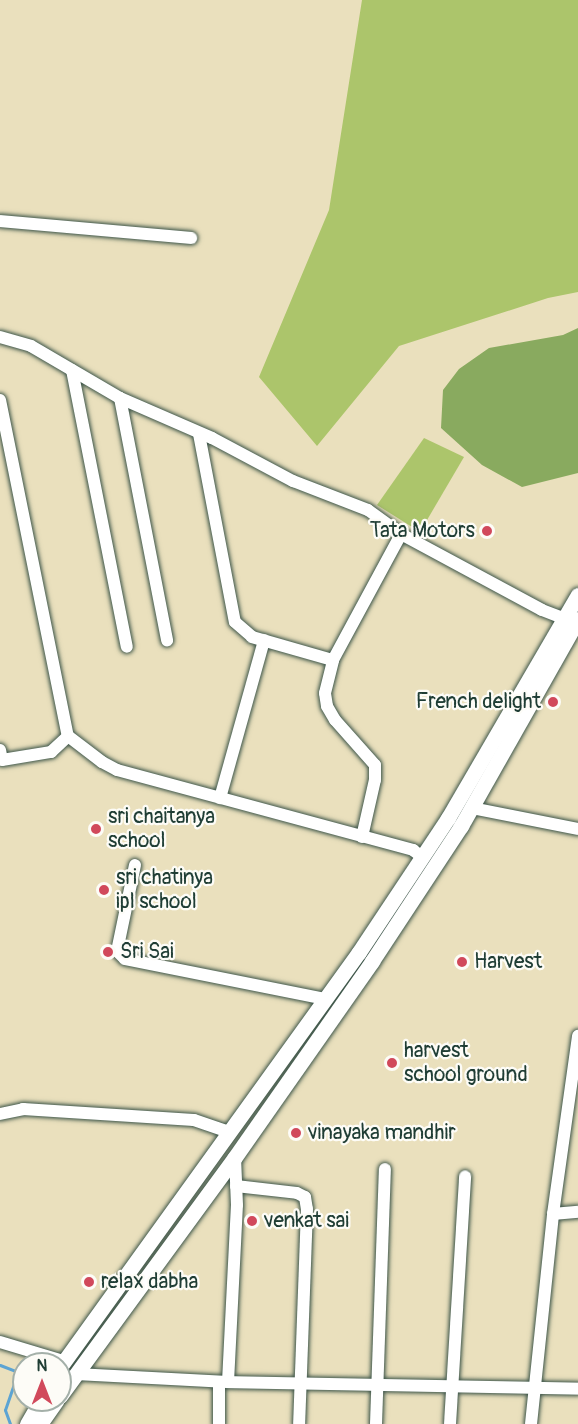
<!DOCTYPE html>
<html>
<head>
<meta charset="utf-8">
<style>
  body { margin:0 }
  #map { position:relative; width:578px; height:1424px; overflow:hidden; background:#eae0bd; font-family:Pangolin,sans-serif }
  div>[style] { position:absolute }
  .green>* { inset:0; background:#acc56b }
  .forest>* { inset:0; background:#89aa5f }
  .stream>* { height:3px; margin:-1.5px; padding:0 1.5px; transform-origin:1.5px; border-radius:1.5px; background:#5ca4d3 }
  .roads { filter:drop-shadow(0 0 2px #3d5549) drop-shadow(0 0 2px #3d5549) }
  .minor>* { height:12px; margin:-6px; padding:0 6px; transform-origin:6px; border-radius:6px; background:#fff }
  .tertiary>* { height:15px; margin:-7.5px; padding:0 7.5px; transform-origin:7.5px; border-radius:7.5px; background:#fff }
  .dots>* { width:16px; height:16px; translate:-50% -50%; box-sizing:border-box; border:3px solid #fdfcf7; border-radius:50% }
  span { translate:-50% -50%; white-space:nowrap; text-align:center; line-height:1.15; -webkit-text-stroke:4.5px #fdfcf7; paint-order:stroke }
  .poi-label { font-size:21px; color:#1f3d34 }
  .right { translate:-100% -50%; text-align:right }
  .left { translate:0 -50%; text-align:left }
  .north { position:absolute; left:12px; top:1352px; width:60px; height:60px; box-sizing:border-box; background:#fdfcf7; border:2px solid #a4b0a9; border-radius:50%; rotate:0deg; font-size:16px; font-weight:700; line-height:24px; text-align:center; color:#1f3d34 }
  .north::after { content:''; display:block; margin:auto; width:21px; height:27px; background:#d1495b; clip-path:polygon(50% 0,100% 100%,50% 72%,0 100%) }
</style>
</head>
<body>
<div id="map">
  <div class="green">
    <i style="clip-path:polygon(362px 0,578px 0,578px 292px,548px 298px,399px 346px,317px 446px,259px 377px,329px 210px)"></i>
    <i style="clip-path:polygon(424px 438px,464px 457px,420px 532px,377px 505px)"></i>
  </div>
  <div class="forest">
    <i style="clip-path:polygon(578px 328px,578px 473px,522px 487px,482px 465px,441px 428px,443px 390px,459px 369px,489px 348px,563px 335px)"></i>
  </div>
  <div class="stream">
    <i style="left:0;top:1365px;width:19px;rotate:21deg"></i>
    <i style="left:18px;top:1372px;width:40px;rotate:108.9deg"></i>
    <i style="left:5px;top:1410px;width:15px;rotate:70deg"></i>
  </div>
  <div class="roads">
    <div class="minor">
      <i style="left:0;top:221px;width:192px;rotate:5.1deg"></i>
      <i style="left:0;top:337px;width:32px;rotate:16deg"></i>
      <i style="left:31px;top:346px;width:103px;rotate:30.3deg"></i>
      <i style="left:120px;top:398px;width:100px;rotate:23.5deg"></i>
      <i style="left:212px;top:438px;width:92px;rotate:28deg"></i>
      <i style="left:293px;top:481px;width:80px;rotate:21.1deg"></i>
      <i style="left:368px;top:510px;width:41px;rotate:36deg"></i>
      <i style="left:401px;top:534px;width:160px;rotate:28.3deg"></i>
      <i style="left:542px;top:610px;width:31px;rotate:21deg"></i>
      <i style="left:72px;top:370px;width:282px;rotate:78.8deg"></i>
      <i style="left:120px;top:398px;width:247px;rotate:79deg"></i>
      <i style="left:0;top:400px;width:343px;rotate:78.6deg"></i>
      <i style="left:199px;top:434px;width:191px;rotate:79.2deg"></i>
      <i style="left:235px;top:622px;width:23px;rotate:41deg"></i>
      <i style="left:252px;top:637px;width:84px;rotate:15.9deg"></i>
      <i style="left:0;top:750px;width:10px;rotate:79deg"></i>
      <i style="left:2px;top:760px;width:50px;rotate:-9.3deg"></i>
      <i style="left:51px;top:752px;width:23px;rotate:-43deg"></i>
      <i style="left:68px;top:736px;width:43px;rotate:37.4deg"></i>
      <i style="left:102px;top:762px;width:17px;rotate:28deg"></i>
      <i style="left:117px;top:770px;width:307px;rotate:15.1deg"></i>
      <i style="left:413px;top:850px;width:11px;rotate:38deg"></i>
      <i style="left:220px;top:798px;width:164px;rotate:-74.4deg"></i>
      <i style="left:472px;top:808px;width:108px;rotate:11.2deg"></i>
      <i style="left:362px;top:837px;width:58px;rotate:-77.2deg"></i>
      <i style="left:375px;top:780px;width:15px;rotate:-90deg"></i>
      <i style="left:375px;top:765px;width:60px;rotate:-131.6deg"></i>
      <i style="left:335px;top:720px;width:16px;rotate:-120deg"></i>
      <i style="left:327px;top:706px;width:13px;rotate:-99deg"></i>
      <i style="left:325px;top:693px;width:34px;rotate:-76deg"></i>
      <i style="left:333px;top:660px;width:143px;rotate:-61.6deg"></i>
      <i style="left:135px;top:865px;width:88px;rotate:101.8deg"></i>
      <i style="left:117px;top:951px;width:11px;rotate:45deg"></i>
      <i style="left:125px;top:959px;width:204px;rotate:11.3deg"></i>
      <i style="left:0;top:1114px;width:24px;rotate:-12deg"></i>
      <i style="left:23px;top:1109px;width:171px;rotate:3.7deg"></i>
      <i style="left:194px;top:1120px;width:37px;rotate:19deg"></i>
      <i style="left:236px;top:1186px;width:61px;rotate:6.5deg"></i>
      <i style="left:297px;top:1193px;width:9px;rotate:27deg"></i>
      <i style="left:305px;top:1197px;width:12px;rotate:81deg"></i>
      <i style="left:307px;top:1209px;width:215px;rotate:92.1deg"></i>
      <i style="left:553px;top:1214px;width:25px;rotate:-5deg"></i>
      <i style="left:0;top:1342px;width:66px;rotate:16.8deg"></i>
      <i style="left:76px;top:1374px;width:152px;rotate:3deg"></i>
      <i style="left:228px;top:1382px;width:350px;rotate:1.1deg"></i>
      <i style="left:228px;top:1382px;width:177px;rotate:-87.1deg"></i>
      <i style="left:237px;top:1205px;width:48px;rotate:-92.4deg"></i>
      <i style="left:219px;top:1424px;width:42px;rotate:-90deg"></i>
      <i style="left:376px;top:1424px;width:255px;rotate:-88deg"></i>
      <i style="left:450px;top:1424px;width:248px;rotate:-86.5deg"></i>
      <i style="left:531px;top:1424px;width:211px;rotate:-84deg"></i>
      <i style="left:553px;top:1214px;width:180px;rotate:-82deg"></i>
    </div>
    <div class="tertiary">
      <i style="left:60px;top:1367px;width:511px;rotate:-54.23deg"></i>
      <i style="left:359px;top:952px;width:161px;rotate:-56.4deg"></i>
      <i style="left:448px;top:818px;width:258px;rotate:-59.8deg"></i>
      <i style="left:60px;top:1396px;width:296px;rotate:-53.8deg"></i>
      <i style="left:235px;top:1157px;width:239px;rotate:-55deg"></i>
      <i style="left:372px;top:961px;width:162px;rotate:-56.6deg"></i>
      <i style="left:461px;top:826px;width:238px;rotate:-60.5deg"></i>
      <i style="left:27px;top:1424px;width:28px;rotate:-60deg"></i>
      <i style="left:40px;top:1424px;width:29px;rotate:-55deg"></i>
    </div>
  </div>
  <div class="dots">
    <i style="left:487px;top:531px;background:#d1495b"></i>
    <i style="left:553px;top:702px;background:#d1495b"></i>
    <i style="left:96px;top:829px;background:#d1495b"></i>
    <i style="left:104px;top:890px;background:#d1495b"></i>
    <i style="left:108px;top:952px;background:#d1495b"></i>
    <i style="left:462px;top:962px;background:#d1495b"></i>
    <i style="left:392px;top:1063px;background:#d1495b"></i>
    <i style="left:296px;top:1133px;background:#d1495b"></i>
    <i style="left:252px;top:1221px;background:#d1495b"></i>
    <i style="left:89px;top:1282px;background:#d1495b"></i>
  </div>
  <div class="poi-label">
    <span class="right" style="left:475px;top:531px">Tata Motors</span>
    <span class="right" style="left:541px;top:702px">French delight</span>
    <span class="left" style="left:108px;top:829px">sri chaitanya<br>school</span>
    <span class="left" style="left:116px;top:890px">sri chatinya<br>ipl school</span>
    <span class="left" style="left:120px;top:952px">Sri Sai</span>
    <span class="left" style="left:474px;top:962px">Harvest</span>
    <span class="left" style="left:404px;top:1063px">harvest<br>school ground</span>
    <span class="left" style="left:308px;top:1133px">vinayaka mandhir</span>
    <span class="left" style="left:264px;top:1221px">venkat sai</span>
    <span class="left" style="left:101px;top:1282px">relax dabha</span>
  </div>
  <div class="north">N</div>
</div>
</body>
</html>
